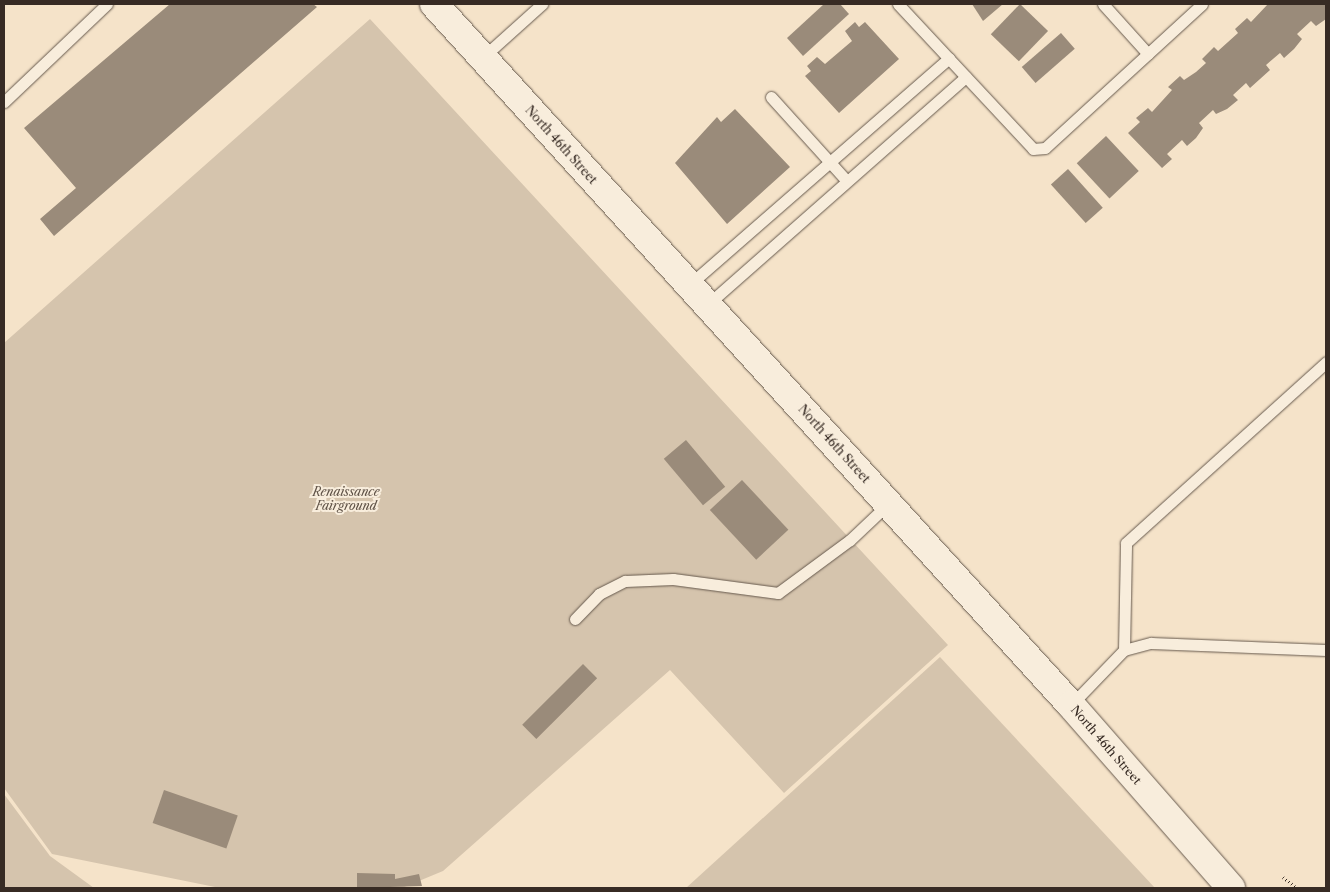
<!DOCTYPE html>
<html>
<head>
<meta charset="utf-8">
<style>
  body { margin:0 }
  #map { position:relative; width:1330px; height:892px; overflow:hidden; background:#f5e3c9; font-family:"Libre Caslon Text",serif }
  div>[style] { position:absolute }
  .green>* { inset:0; background:#d5c4ad }
  .building>* { inset:0; background:#9a8b7a; transform-origin:0 0 }
  .path>* { height:3px; margin-top:-1.5px; transform-origin:0; background:repeating-linear-gradient(90deg,#372b24 0 1px,transparent 0 3.5px) }
  .roads { filter:drop-shadow(0 0 1px #66594d) drop-shadow(0 0 1px #66594d) }
  .service>* { height:11px; margin:-5.5px; padding:0 5.5px; transform-origin:5.5px; border-radius:5.5px; background:#f8eddc }
  .tertiary>* { height:28px; margin:-14px; padding:0 14px; transform-origin:14px; border-radius:14px; background:#f8eddc }
  span { translate:-50% -50%; white-space:nowrap; text-align:center; line-height:1.15; -webkit-text-stroke:4px #f8eddc; paint-order:stroke }
  .street-label { font-size:12px; color:#372b24 }
  .park-label { font-size:12px; color:#5e5146; font-style:italic }
  .frame { position:absolute; inset:0; border:5px solid #372b24; pointer-events:none }
</style>
</head>
<body>
<div id="map">
  <div class="green">
    <i style="clip-path:polygon(370px 19px,948px 645px,784px 793px,670px 670px,443px 871px,402px 888px,220px 888px,52px 854px,4px 788px,4px 343px)"></i>
    <i style="clip-path:polygon(940px 657px,1155px 888px,686px 888px)"></i>
    <i style="clip-path:polygon(4px 794px,50px 856px,94px 888px,4px 888px)"></i>
  </div>
  <div class="building">
    <i style="clip-path:polygon(170px 4px,313px 4px,317px 7px,54px 236px,40px 219px,76px 188px,24px 128px)"></i>
    <i style="clip-path:polygon(824px 4px,840px 4px,849px 14px,803px 56px,787px 38px)"></i>
    <i style="clip-path:polygon(972px 4px,1003px 4px,983px 21px)"></i>
    <i style="left:1020px;top:4px;width:39px;height:42px;rotate:44deg"></i>
    <i style="clip-path:polygon(1268px 4px,1326px 4px,1326px 19px,1316px 26px,1311px 21px,1297px 34px,1302px 39px,1294px 49px,1284px 58px,1280px 53px,1266px 65px,1270px 70px,1250px 88px,1246px 83px,1233px 95px,1238px 100px,1227px 109px,1216px 114px,1213px 110px,1199px 123px,1203px 128px,1196px 138px,1187px 146px,1182px 140px,1167px 154px,1172px 159px,1162px 168px,1128px 133px,1140px 122px,1136px 118px,1148px 108px,1152px 112px,1172px 90px,1168px 87px,1180px 76px,1184px 80px,1196px 72px,1206px 63px,1202px 59px,1214px 47px,1218px 51px,1238px 33px,1235px 29px,1247px 18px,1251px 22px)"></i>
    <i style="clip-path:polygon(855px 22px,859px 27px,865px 22px,899px 59px,839px 113px,805px 76px,811px 71px,807px 66px,817px 57px,825px 64px,852px 41px,845px 31px)"></i>
    <i style="left:1061px;top:33px;width:21px;height:52px;rotate:49deg"></i>
    <i style="clip-path:polygon(735px 109px,790px 167px,727px 224px,675px 163px,717px 117px,721px 122px)"></i>
    <i style="left:1106px;top:136px;width:48px;height:40px;rotate:47deg"></i>
    <i style="left:1068px;top:169px;width:52px;height:23px;rotate:48deg"></i>
    <i style="left:686px;top:440px;width:61px;height:29px;rotate:50deg"></i>
    <i style="left:742px;top:480px;width:68px;height:44px;rotate:47deg"></i>
    <i style="left:583px;top:664px;width:20px;height:86px;rotate:45deg"></i>
    <i style="left:164px;top:790px;width:78px;height:35px;rotate:19deg"></i>
    <i style="clip-path:polygon(357px 873px,395px 874px,395px 879px,419px 874px,422px 886px,357px 888px)"></i>
  </div>
  <div class="path">
    <i style="left:1283px;top:877px;width:18px;rotate:38deg"></i>
  </div>
  <div class="roads">
    <div class="service">
      <i style="left:898px;top:4px;width:198px;rotate:47deg"></i>
      <i style="left:1033px;top:149px;width:12px;rotate:-5deg"></i>
      <i style="left:1045px;top:148px;width:213px;rotate:-42.5deg"></i>
      <i style="left:1103px;top:4px;width:67px;rotate:48deg"></i>
      <i style="left:482px;top:58px;width:81px;rotate:-42deg"></i>
      <i style="left:771px;top:97px;width:112px;rotate:47.9deg"></i>
      <i style="left:4px;top:102px;width:142px;rotate:-43.6deg"></i>
      <i style="left:689px;top:285px;width:345px;rotate:-41.1deg"></i>
      <i style="left:707px;top:305px;width:345px;rotate:-41.4deg"></i>
      <i style="left:575px;top:619px;width:35px;rotate:-46deg"></i>
      <i style="left:599px;top:594px;width:29px;rotate:-27deg"></i>
      <i style="left:625px;top:581px;width:48px;rotate:-2.4deg"></i>
      <i style="left:673px;top:579px;width:106px;rotate:7.6deg"></i>
      <i style="left:778px;top:593px;width:89px;rotate:-36.4deg"></i>
      <i style="left:850px;top:540px;width:52px;rotate:-43.5deg"></i>
      <i style="left:1124px;top:650px;width:28px;rotate:-15deg"></i>
      <i style="left:1151px;top:643px;width:175px;rotate:2.3deg"></i>
      <i style="left:1071px;top:705px;width:76px;rotate:-46.1deg"></i>
      <i style="left:1124px;top:650px;width:107px;rotate:-88.9deg"></i>
      <i style="left:1126px;top:543px;width:270px;rotate:-42.1deg"></i>
    </div>
    <div class="tertiary">
      <i style="left:434px;top:4px;width:947px;rotate:47.74deg"></i>
      <i style="left:1071px;top:705px;width:243px;rotate:48.8deg"></i>
    </div>
  </div>
  <div class="street-label">
    <span style="left:561px;top:145px;rotate:48deg">North 46th Street</span>
    <span style="left:834px;top:444px;rotate:48deg">North 46th Street</span>
    <span style="left:1106px;top:745px;rotate:49deg">North 46th Street</span>
  </div>
  <div class="park-label">
    <span style="left:346px;top:499px">Renaissance<br>Fairground</span>
  </div>
  <div class="frame"></div>
</div>
</body>
</html>
